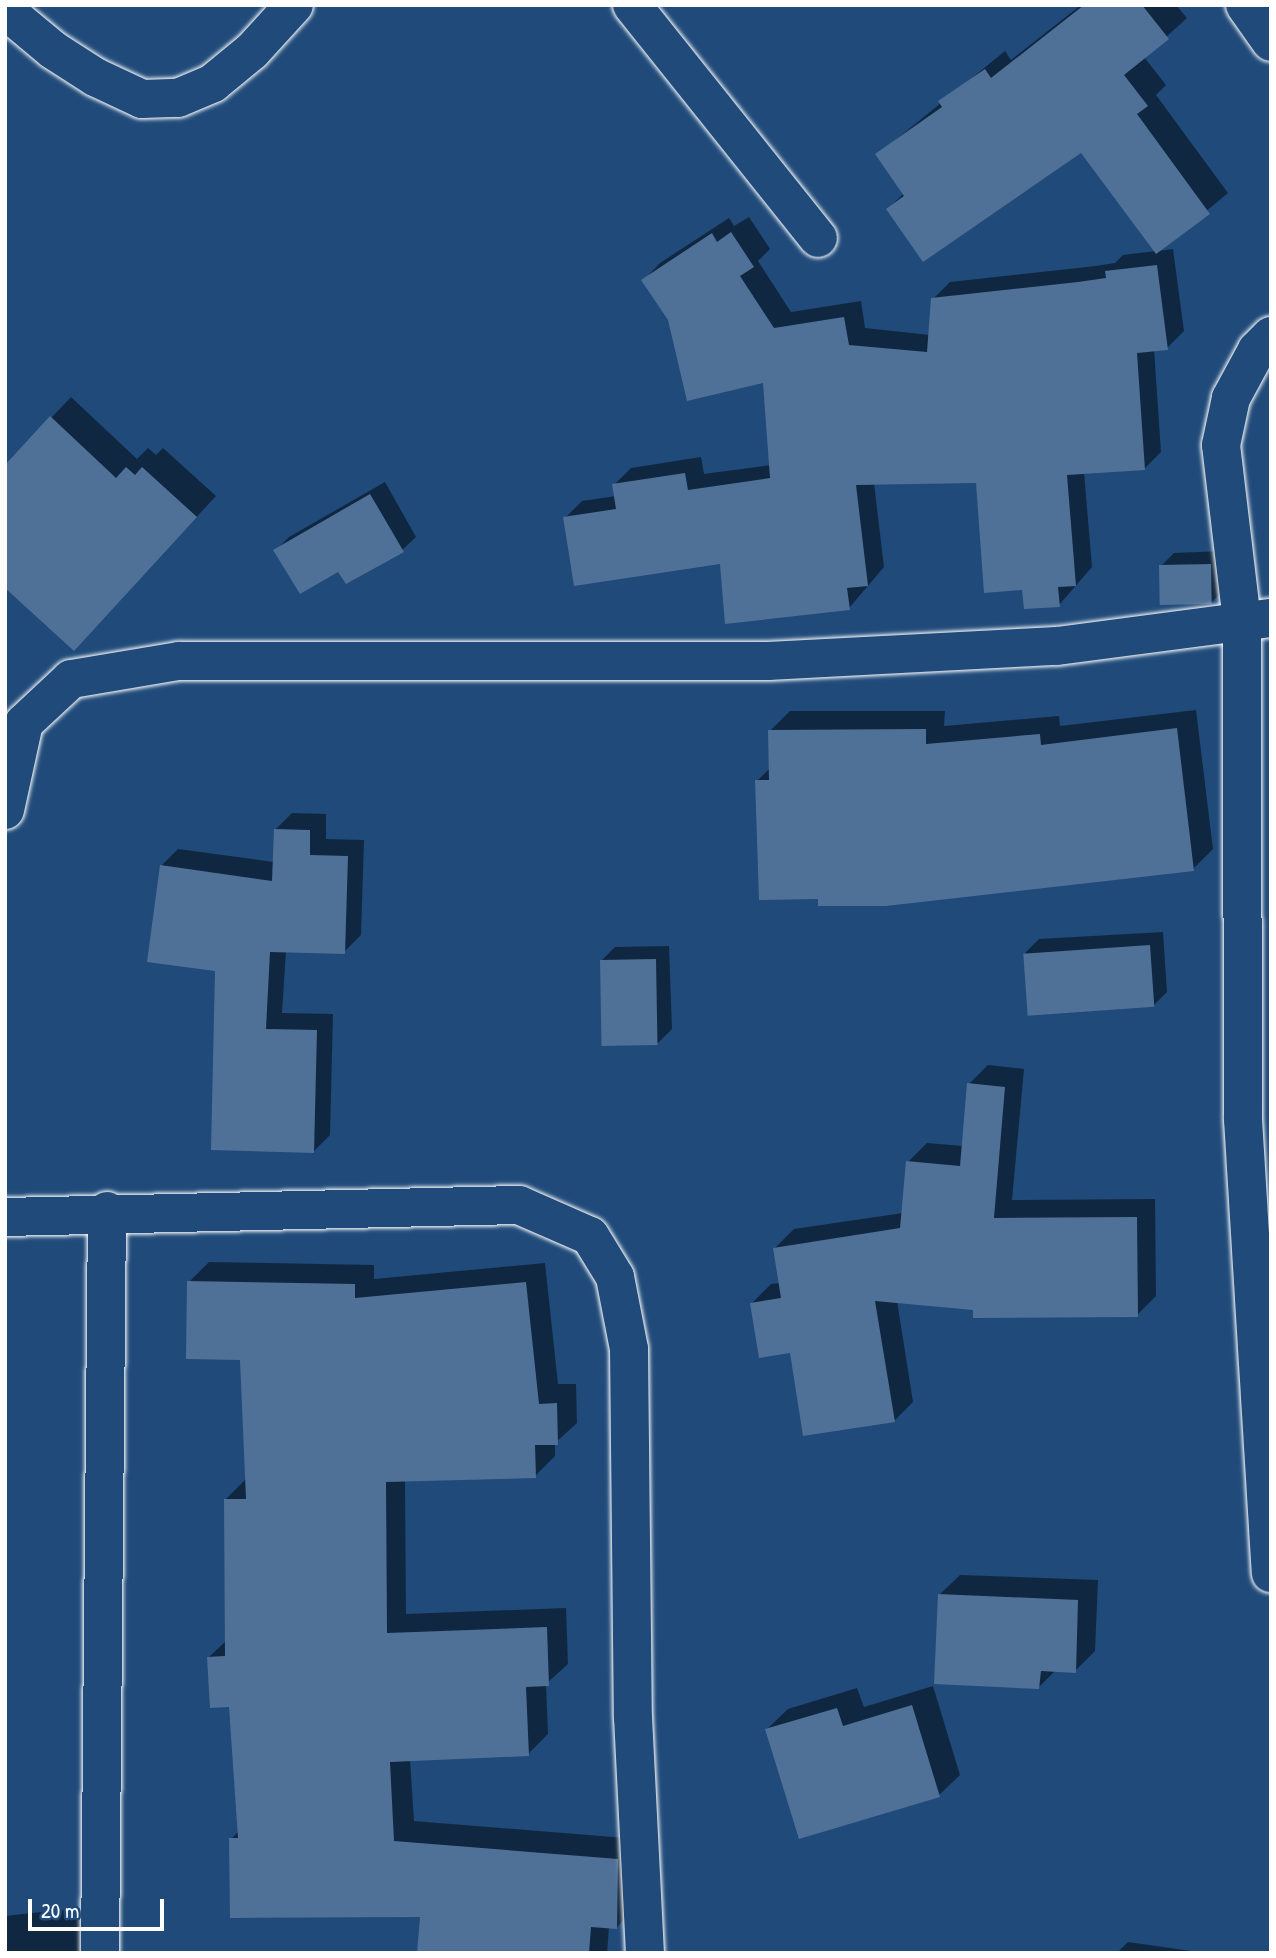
<!DOCTYPE html>
<html>
<head>
<meta charset="utf-8">
<style>
  body { margin:0 }
  #map { position:relative; width:1276px; height:1958px; overflow:hidden; background:#1f4a7a; font-family:"Patrick Hand",sans-serif }
  div>[style] { position:absolute }
  .shadow>* { inset:0; background:#0007 }
  .building>* { inset:0; background:#507197; transform-origin:0 0 }
  .roads { filter:drop-shadow(0 0 2px #fff) drop-shadow(0 0 2px #fff) }
  .minor>* { height:38px; margin:-19px; padding:0 19px; transform-origin:19px; border-radius:19px; background:#1f4a7a }
  span { translate:-50% -50%; white-space:nowrap; text-align:center; line-height:1.15; -webkit-text-stroke:6px #1f4a7a; paint-order:stroke }
  .frame { position:absolute; inset:0; border:7px solid #fff; pointer-events:none }
  .scale { position:absolute; left:28px; top:1899px; width:136px; height:32px; box-sizing:border-box; border:4px solid #fff; border-top:0; padding-left:9px; font-size:21px; line-height:24px; white-space:nowrap; color:#fff; -webkit-text-stroke:5px #1f4a7a; paint-order:stroke }
</style>
</head>
<body>
<div id="map">
  <div class="shadow">
    <i style="clip-path:polygon(1081px 5px,1176px 5px,1187px 18px,1144px 57px,1166px 85px,1156px 95px,1228px 193px,1158px 251px,1173px 249px,1184px 331px,1167px 348px,1154px 349px,1161px 452px,1144px 469px,1084px 472px,1092px 567px,1059px 605px,1024px 588px,977px 481px,874px 483px,884px 567px,849px 608px,722px 562px,565px 518px,582px 501px,616px 496px,614px 485px,631px 468px,701px 457px,704px 474px,771px 465px,764px 381px,669px 319px,644px 280px,660px 263px,729px 218px,734px 226px,749px 217px,770px 249px,758px 261px,791px 312px,861px 301px,865px 328px,930px 335px,933px 299px,950px 282px,1096px 266px,1115px 263px,1123px 255px,1156px 251px,1082px 150px,888px 209px,904px 193px,877px 155px,1005px 51px,1011px 60px)"></i>
    <i style="clip-path:polygon(71px 397px,137px 459px,148px 448px,156px 455px,163px 448px,216px 496px,74px 649px,51px 418px)"></i>
    <i style="clip-path:polygon(385px 482px,416px 537px,402px 550px,275px 551px,289px 537px)"></i>
    <i style="clip-path:polygon(1224px 551px,1226px 588px,1212px 602px,1160px 567px,1174px 553px)"></i>
    <i style="clip-path:polygon(1196px 710px,1213px 849px,1193px 869px,819px 898px,757px 781px,771px 767px,770px 731px,790px 711px,945px 711px,944px 726px,1059px 716px,1060px 726px)"></i>
    <i style="clip-path:polygon(292px 813px,326px 814px,326px 839px,364px 840px,361px 935px,344px 952px,286px 951px,282px 1013px,333px 1014px,330px 1135px,314px 1151px,162px 865px,178px 849px,274px 862px,275px 830px)"></i>
    <i style="clip-path:polygon(1163px 932px,1167px 992px,1153px 1006px,1025px 953px,1039px 939px)"></i>
    <i style="clip-path:polygon(669px 946px,672px 1029px,658px 1043px,601px 961px,615px 947px)"></i>
    <i style="clip-path:polygon(988px 1065px,1024px 1069px,1012px 1200px,1155px 1199px,1156px 1296px,1137px 1315px,897px 1301px,913px 1402px,894px 1421px,791px 1351px,752px 1303px,771px 1284px,781px 1283px,775px 1248px,794px 1229px,903px 1213px,908px 1162px,927px 1143px,963px 1146px,969px 1084px)"></i>
    <i style="clip-path:polygon(209px 1262px,374px 1265px,374px 1279px,545px 1263px,558px 1384px,576px 1384px,577px 1423px,555px 1443px,555px 1456px,535px 1476px,405px 1480px,406px 1614px,566px 1608px,568px 1664px,546px 1684px,548px 1734px,528px 1754px,410px 1759px,414px 1821px,638px 1839px,637px 1907px,617px 1927px,609px 1927px,607px 1953px,419px 1953px,422px 1915px,231px 1839px,239px 1831px,231px 1705px,208px 1658px,227px 1640px,226px 1499px,246px 1479px,242px 1358px,189px 1282px)"></i>
    <i style="clip-path:polygon(960px 1575px,1098px 1580px,1095px 1651px,1075px 1671px,1056px 1670px,1039px 1687px,939px 1595px)"></i>
    <i style="clip-path:polygon(933px 1686px,960px 1775px,939px 1795px,767px 1729px,788px 1709px,857px 1688px,864px 1707px)"></i>
    <i style="clip-path:polygon(78px 1908px,84px 1953px,5px 1953px,5px 1916px)"></i>
    <i style="clip-path:polygon(1128px 1942px,1205px 1953px,1117px 1953px)"></i>
  </div>
  <div class="building">
    <i style="clip-path:polygon(1084px 5px,1142px 5px,1169px 39px,1124px 75px,1148px 106px,1137px 114px,1210px 214px,1156px 254px,1081px 153px,923px 262px,886px 209px,904px 196px,875px 154px,942px 107px,938px 101px,985px 69px,991px 78px)"></i>
    <i style="clip-path:polygon(731px 232px,754px 267px,740px 276px,774px 328px,844px 317px,849px 345px,927px 352px,931px 298px,1078px 282px,1106px 278px,1105px 271px,1157px 265px,1168px 350px,1137px 353px,1145px 470px,1067px 475px,1076px 586px,1058px 587px,1060px 607px,1024px 609px,1022px 590px,984px 593px,976px 483px,856px 485px,868px 586px,847px 588px,850px 610px,725px 624px,720px 564px,574px 586px,563px 517px,616px 509px,612px 484px,685px 473px,688px 490px,770px 478px,763px 383px,687px 401px,668px 320px,641px 280px,712px 233px,717px 242px)"></i>
    <i style="clip-path:polygon(50px 416px,116px 478px,126px 467px,135px 475px,142px 467px,197px 517px,74px 651px,5px 588px,5px 465px)"></i>
    <i style="clip-path:polygon(370px 494px,404px 552px,346px 584px,338px 572px,300px 594px,273px 550px)"></i>
    <i style="left:1211px;top:564px;width:40px;height:52px;rotate:89deg"></i>
    <i style="clip-path:polygon(1177px 728px,1194px 871px,886px 906px,818px 906px,818px 899px,759px 900px,755px 780px,769px 780px,768px 730px,926px 729px,926px 744px,1040px 734px,1041px 745px)"></i>
    <i style="clip-path:polygon(274px 829px,310px 830px,310px 855px,348px 856px,345px 954px,270px 952px,266px 1029px,317px 1030px,314px 1153px,211px 1150px,215px 971px,147px 962px,160px 865px,272px 881px)"></i>
    <i style="left:1150px;top:945px;width:62px;height:127px;rotate:86deg"></i>
    <i style="left:656px;top:959px;width:86px;height:56px;rotate:89deg"></i>
    <i style="clip-path:polygon(967px 1083px,1005px 1087px,994px 1218px,1137px 1217px,1138px 1317px,973px 1318px,973px 1310px,875px 1301px,895px 1422px,803px 1436px,790px 1353px,759px 1358px,750px 1303px,781px 1298px,773px 1248px,900px 1228px,906px 1161px,960px 1166px)"></i>
    <i style="clip-path:polygon(187px 1281px,355px 1284px,355px 1298px,526px 1282px,539px 1404px,557px 1403px,558px 1445px,535px 1445px,536px 1478px,386px 1482px,387px 1633px,547px 1627px,549px 1686px,526px 1687px,529px 1756px,390px 1762px,394px 1841px,618px 1859px,617px 1929px,591px 1927px,589px 1953px,417px 1953px,420px 1917px,230px 1918px,229px 1838px,238px 1838px,229px 1707px,210px 1708px,207px 1657px,225px 1656px,224px 1499px,246px 1499px,240px 1360px,186px 1359px)"></i>
    <i style="clip-path:polygon(938px 1594px,1078px 1600px,1076px 1673px,1041px 1671px,1039px 1689px,934px 1684px)"></i>
    <i style="clip-path:polygon(912px 1705px,940px 1797px,799px 1839px,765px 1729px,837px 1708px,843px 1726px)"></i>
  </div>
  <div class="roads">
    <div class="minor">
      <i style="left:632px;top:5px;width:298px;rotate:51.4deg"></i>
      <i style="left:1245px;top:5px;width:45px;rotate:54.9deg"></i>
      <i style="left:5px;top:10px;width:62px;rotate:39.8deg"></i>
      <i style="left:53px;top:50px;width:50px;rotate:32.7deg"></i>
      <i style="left:95px;top:77px;width:52px;rotate:25.1deg"></i>
      <i style="left:142px;top:99px;width:36px;rotate:-2deg"></i>
      <i style="left:178px;top:98px;width:38px;rotate:-23deg"></i>
      <i style="left:213px;top:83px;width:50px;rotate:-39.4deg"></i>
      <i style="left:252px;top:51px;width:62px;rotate:-47.6deg"></i>
      <i style="left:1271px;top:336px;width:20px;rotate:135deg"></i>
      <i style="left:1257px;top:350px;width:55px;rotate:118.4deg"></i>
      <i style="left:1231px;top:398px;width:48px;rotate:102deg"></i>
      <i style="left:1221px;top:445px;width:178px;rotate:83.2deg"></i>
      <i style="left:1242px;top:622px;width:497px;rotate:89.9deg"></i>
      <i style="left:1243px;top:1119px;width:455px;rotate:86.5deg"></i>
      <i style="left:5px;top:810px;width:89px;rotate:-77.7deg"></i>
      <i style="left:24px;top:723px;width:64px;rotate:-43.1deg"></i>
      <i style="left:71px;top:679px;width:109px;rotate:-9.5deg"></i>
      <i style="left:179px;top:661px;width:589px"></i>
      <i style="left:768px;top:661px;width:289px;rotate:-3deg"></i>
      <i style="left:1057px;top:646px;width:216px;rotate:-7.5deg"></i>
      <i style="left:5px;top:1217px;width:514px;rotate:-1.34deg"></i>
      <i style="left:519px;top:1205px;width:77px;rotate:23.6deg"></i>
      <i style="left:590px;top:1236px;width:48px;rotate:58.6deg"></i>
      <i style="left:615px;top:1277px;width:73px;rotate:79deg"></i>
      <i style="left:629px;top:1349px;width:368px;rotate:89.4deg"></i>
      <i style="left:633px;top:1717px;width:236px;rotate:87.1deg"></i>
      <i style="left:100px;top:1953px;width:742px;rotate:-89.46deg"></i>
    </div>
  </div>
  <div class="frame"></div>
  <div class="scale">20 m</div>
</div>
</body>
</html>
